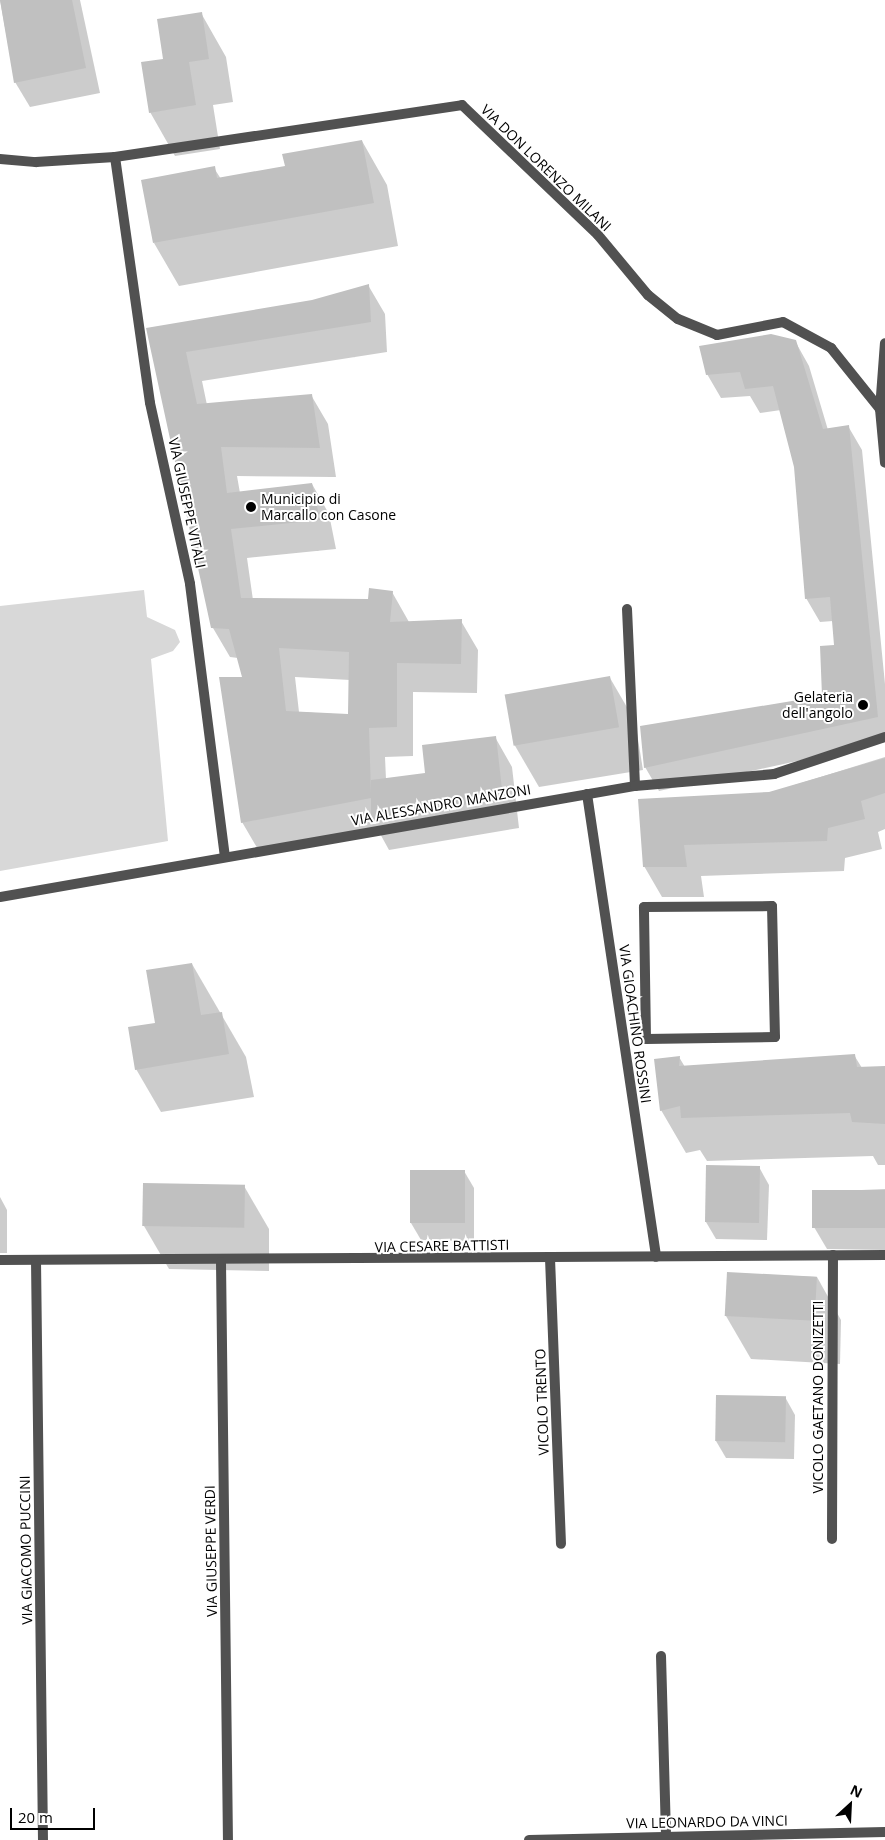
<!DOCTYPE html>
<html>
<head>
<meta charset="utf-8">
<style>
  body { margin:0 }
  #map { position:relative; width:885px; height:1840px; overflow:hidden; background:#fff; font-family:"Open Sans",sans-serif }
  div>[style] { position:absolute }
  .green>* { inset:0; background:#d8d8d8 }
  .shadow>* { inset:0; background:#0003 }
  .building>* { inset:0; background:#c0c0c0; transform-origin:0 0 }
  .lane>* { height:10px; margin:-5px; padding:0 5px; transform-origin:5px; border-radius:5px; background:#515151 }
  .street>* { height:10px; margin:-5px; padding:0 5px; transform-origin:5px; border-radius:5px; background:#515151 }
  .dots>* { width:14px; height:14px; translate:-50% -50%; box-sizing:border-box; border:2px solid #fff; border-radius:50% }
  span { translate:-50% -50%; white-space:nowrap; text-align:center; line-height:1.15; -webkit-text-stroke:4px #fff; paint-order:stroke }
  .street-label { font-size:14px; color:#000 }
  .poi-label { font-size:14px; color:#000 }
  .left { translate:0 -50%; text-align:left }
  .right { translate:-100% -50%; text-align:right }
  .north { position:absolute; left:825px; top:1780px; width:50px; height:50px; -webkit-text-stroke:4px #fff; paint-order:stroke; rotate:25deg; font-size:14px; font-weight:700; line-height:20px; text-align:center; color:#000 }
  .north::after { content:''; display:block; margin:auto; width:18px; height:22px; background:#000; clip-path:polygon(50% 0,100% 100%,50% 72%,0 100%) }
  .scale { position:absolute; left:10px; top:1808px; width:85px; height:22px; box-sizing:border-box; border:2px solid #000; border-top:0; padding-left:6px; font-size:15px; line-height:18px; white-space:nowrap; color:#000; -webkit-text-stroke:4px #fff; paint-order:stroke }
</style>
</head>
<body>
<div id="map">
  <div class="green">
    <i style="clip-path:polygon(144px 590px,147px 617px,175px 630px,180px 642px,173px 651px,151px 659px,168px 841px,0 871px,0 606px)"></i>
  </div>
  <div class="shadow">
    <i style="clip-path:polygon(0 0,80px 0,100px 93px,30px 107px,15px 82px)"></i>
    <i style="clip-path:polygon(201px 13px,226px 57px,233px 102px,213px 105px,220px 149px,175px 156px,150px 112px,164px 60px)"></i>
    <i style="clip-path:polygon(362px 141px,387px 185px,398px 246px,179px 286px,154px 243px,214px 168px,221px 179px,286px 167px)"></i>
    <i style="clip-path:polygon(evenodd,368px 285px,385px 314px,387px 352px,202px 381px,207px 405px,311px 395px,328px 424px,336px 477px,237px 476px,240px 493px,312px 484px,329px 514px,336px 549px,247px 558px,253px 600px,369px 601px,392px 592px,409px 622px,461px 621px,478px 650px,477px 693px,413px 692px,413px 756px,385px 757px,386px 779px,426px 774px,495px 737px,512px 767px,519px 828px,389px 850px,378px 830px,259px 851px,242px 822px,243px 678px,238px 658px,230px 657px,213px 628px,148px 329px,312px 301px,368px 285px,295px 677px,350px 680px,350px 715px,299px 712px,295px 677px)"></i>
    <i style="clip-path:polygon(795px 341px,809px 366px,828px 430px,848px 426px,862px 450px,885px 684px,885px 742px,659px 791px,645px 767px,824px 697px,835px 646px,833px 621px,820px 622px,806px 598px,796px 466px,781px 410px,760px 413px,750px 396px,721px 398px,707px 374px)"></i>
    <i style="clip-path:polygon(610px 678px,635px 721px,643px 770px,539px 787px,514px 744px)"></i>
    <i style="clip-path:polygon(885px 757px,885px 829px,878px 832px,882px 849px,845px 858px,844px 871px,701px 876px,704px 897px,662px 897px,644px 866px,769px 793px)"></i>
    <i style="clip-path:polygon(192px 964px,246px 1057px,254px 1097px,161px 1112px,136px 1069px)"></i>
    <i style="clip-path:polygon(854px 1055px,862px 1068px,885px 1067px,885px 1165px,878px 1165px,873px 1156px,707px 1161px,700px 1150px,686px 1153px,661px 1110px,679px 1057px,685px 1067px)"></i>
    <i style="clip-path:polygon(759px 1167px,769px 1185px,767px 1240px,716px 1239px,706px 1222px)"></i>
    <i style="clip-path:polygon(464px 1171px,474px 1188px,474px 1241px,421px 1240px,411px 1223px)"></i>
    <i style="clip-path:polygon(144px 1184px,244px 1186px,269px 1229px,269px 1271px,169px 1269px,144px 1226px)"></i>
    <i style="clip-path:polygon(885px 1189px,885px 1250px,827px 1249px,814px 1227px,814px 1192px)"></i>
    <i style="clip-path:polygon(0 1197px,7px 1210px,7px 1253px,0 1253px)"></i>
    <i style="clip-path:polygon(728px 1273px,817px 1277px,841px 1320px,840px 1364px,751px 1359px,726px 1316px)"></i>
    <i style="clip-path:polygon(785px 1397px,795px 1415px,794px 1459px,726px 1458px,716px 1441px)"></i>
  </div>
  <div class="building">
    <i style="clip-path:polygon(0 0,72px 0,86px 68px,14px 83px)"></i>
    <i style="clip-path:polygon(202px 12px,209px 59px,189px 62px,196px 105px,149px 113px,141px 62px,163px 59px,157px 19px)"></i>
    <i style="clip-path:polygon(362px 140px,374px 203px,153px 243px,141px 180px,215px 166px,217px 178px,285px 166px,282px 154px)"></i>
    <i style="clip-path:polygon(evenodd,369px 284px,371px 322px,186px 352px,197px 404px,312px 394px,320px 448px,221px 447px,227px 493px,312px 483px,320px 520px,231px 529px,241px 598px,368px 599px,369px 588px,393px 591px,390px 622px,462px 619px,461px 664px,397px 663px,397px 727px,369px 728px,371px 793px,371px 780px,425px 773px,422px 745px,496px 736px,503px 798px,371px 821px,371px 798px,241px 823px,219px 677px,242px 677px,229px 629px,211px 628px,146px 328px,312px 300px,369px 284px,279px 648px,349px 652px,348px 714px,286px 711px,279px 648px)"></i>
    <i style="clip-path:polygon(771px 334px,796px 340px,823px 429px,849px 425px,878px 717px,644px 768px,640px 726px,822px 696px,820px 646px,834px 645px,830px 597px,805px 599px,794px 467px,773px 386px,745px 389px,740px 372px,706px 375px,699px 346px)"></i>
    <i style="left:610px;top:676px;width:52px;height:107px;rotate:80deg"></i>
    <i style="clip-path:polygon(885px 758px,885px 793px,861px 801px,865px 819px,828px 828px,827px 841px,684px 845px,687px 867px,643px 867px,638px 799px,769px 792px)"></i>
    <i style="clip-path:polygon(192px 963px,201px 1015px,222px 1012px,229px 1054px,135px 1070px,128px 1027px,155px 1023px,146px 970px)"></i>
    <i style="clip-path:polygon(855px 1054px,857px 1067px,885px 1066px,885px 1124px,852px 1122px,850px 1113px,681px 1118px,680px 1106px,660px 1111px,654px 1059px,680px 1056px,679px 1066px)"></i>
    <i style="left:706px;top:1165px;width:54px;height:57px;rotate:1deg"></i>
    <i style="left:410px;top:1170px;width:55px;height:53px"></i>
    <i style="left:143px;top:1183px;width:102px;height:43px;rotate:1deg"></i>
    <i style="left:885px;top:1190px;width:38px;height:73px;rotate:90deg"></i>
    <i style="left:727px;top:1272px;width:90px;height:44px;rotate:3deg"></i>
    <i style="left:716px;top:1395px;width:70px;height:46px;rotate:1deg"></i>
  </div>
  <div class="lane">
    <i style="left:627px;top:609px;width:177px;rotate:87.4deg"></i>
    <i style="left:661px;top:1656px;width:181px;rotate:88.4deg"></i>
  </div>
  <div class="street">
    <i style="left:115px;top:157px;width:248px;rotate:81.9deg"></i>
    <i style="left:150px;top:403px;width:185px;rotate:77.5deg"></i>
    <i style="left:190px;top:584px;width:274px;rotate:82.7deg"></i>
    <i style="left:0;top:159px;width:36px;rotate:5deg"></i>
    <i style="left:36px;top:162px;width:79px;rotate:-3.6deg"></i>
    <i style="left:115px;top:157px;width:351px;rotate:-8.5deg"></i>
    <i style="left:462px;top:105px;width:188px;rotate:43.7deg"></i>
    <i style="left:598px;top:235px;width:78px;rotate:50.2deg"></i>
    <i style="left:648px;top:295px;width:38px;rotate:39deg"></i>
    <i style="left:678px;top:319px;width:42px;rotate:22.3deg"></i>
    <i style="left:717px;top:335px;width:67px;rotate:-11.1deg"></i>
    <i style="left:783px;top:322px;width:55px;rotate:28.4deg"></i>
    <i style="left:831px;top:348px;width:78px;rotate:51.2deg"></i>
    <i style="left:880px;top:409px;width:54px;rotate:84.7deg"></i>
    <i style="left:880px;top:409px;width:66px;rotate:-85.7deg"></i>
    <i style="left:587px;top:794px;width:468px;rotate:81.5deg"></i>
    <i style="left:0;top:897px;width:645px;rotate:-9.92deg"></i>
    <i style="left:635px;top:786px;width:140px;rotate:-4.9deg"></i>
    <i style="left:774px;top:774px;width:117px;rotate:-18.4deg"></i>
    <i style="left:772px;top:906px;width:131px;rotate:88.7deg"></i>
    <i style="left:775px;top:1037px;width:129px;rotate:179.1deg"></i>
    <i style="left:646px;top:1039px;width:132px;rotate:-90.9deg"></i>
    <i style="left:644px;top:907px;width:128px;rotate:-0.4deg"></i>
    <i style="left:550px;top:1258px;width:286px;rotate:87.8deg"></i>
    <i style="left:0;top:1260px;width:885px;rotate:-0.32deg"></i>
    <i style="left:36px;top:1260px;width:580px;rotate:89.31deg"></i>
    <i style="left:221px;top:1262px;width:578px;rotate:89.31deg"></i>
    <i style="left:832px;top:1539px;width:284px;rotate:-89.8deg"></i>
    <i style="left:529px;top:1840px;width:356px;rotate:-1.3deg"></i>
  </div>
  <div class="dots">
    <i style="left:251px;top:507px;background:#000"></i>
    <i style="left:863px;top:705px;background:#000"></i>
  </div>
  <div class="street-label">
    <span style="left:546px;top:168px;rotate:44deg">VIA DON LORENZO MILANI</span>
    <span style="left:187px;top:503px;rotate:78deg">VIA GIUSEPPE VITALI</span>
    <span style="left:441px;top:805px;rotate:-10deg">VIA ALESSANDRO MANZONI</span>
    <span style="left:635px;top:1024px;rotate:82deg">VIA GIOACHINO ROSSINI</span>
    <span style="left:442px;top:1246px;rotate:-1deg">VIA CESARE BATTISTI</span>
    <span style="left:818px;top:1397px;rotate:-90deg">VICOLO GAETANO DONIZETTI</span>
    <span style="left:542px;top:1402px;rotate:-92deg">VICOLO TRENTO</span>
    <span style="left:26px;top:1550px;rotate:-91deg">VIA GIACOMO PUCCINI</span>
    <span style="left:211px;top:1551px;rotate:-91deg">VIA GIUSEPPE VERDI</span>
    <span style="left:707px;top:1822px;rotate:-1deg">VIA LEONARDO DA VINCI</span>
  </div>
  <div class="poi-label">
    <span class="left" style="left:261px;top:507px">Municipio di<br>Marcallo con Casone</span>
    <span class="right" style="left:853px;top:705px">Gelateria<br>dell'angolo</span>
  </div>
  <div class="north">N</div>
  <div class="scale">20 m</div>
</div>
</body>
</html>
